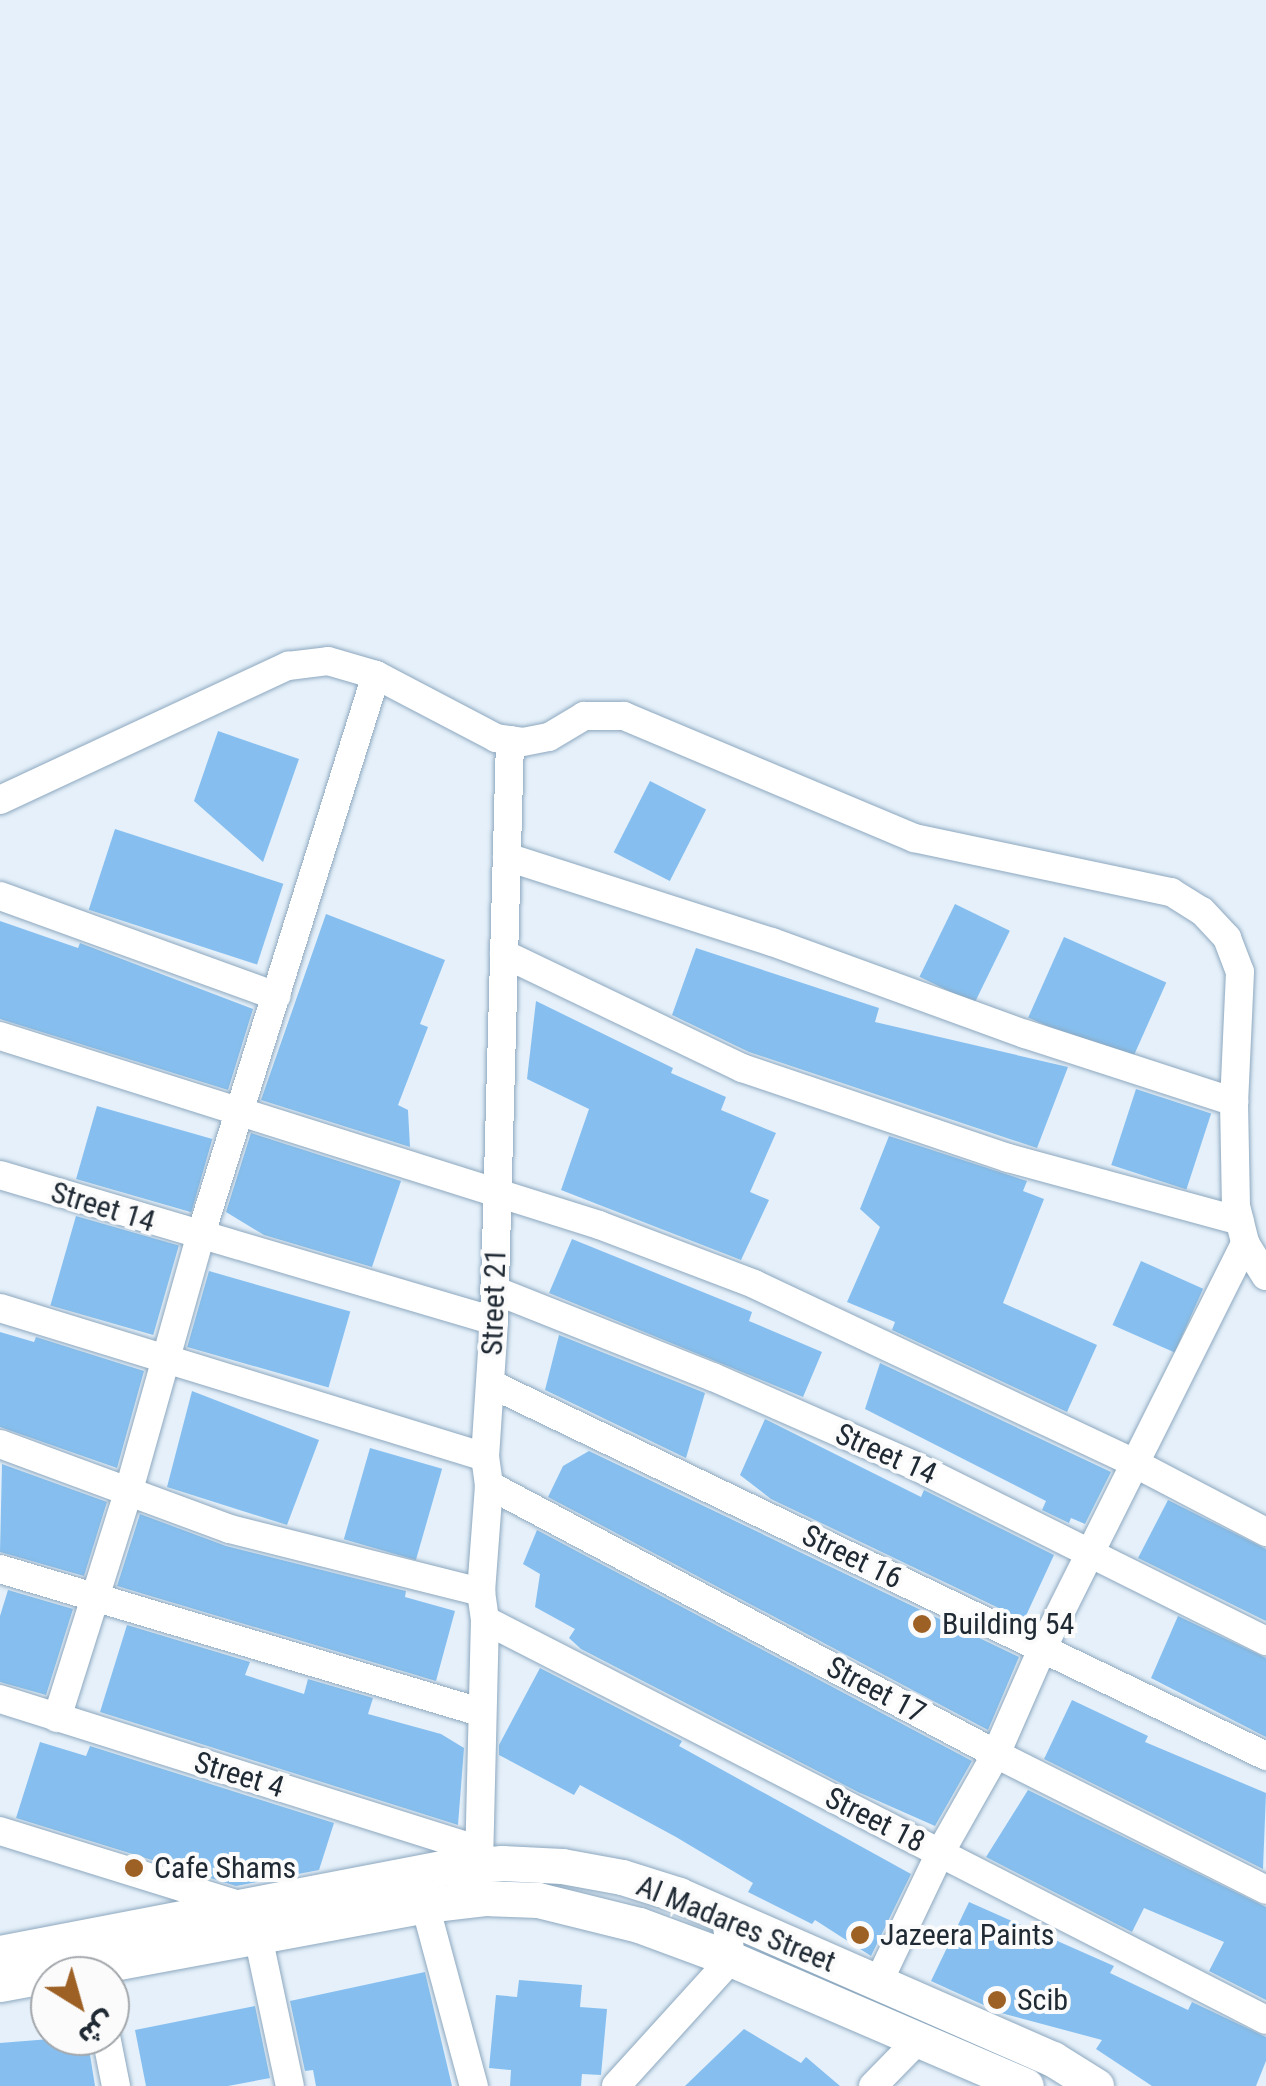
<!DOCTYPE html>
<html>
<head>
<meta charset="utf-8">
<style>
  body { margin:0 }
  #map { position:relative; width:1266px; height:2086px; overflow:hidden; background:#e5f0fa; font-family:"Roboto Condensed","Noto Sans Arabic",sans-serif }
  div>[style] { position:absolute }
  .building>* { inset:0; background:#86bfef; transform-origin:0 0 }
  .roads { filter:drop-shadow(0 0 2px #8da8bf) drop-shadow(0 0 2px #8da8bf) }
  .minor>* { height:28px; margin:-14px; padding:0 14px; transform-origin:14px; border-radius:14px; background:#fff }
  .tertiary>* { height:35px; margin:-17.5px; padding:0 17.5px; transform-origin:17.5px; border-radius:17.5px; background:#fff }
  .dots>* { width:28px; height:28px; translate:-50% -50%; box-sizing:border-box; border:5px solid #fbfbfb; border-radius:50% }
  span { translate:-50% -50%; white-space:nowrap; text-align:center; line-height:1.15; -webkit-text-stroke:8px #fbfbfb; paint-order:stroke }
  .street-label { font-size:30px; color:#202a34 }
  .poi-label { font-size:30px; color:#202a34 }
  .left { translate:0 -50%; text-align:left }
  .north { position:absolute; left:30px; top:1956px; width:100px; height:100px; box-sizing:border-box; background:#fbfbfb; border:2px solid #a3a7ab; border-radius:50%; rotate:143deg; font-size:28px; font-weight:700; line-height:40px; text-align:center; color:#202a34 }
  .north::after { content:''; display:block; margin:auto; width:35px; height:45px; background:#9e6125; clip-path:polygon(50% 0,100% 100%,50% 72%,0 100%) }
</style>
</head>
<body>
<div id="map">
  <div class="building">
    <i style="clip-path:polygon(218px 731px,299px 759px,263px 862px,194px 801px)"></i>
    <i style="left:650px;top:781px;width:63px;height:80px;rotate:27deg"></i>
    <i style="left:115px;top:829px;width:177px;height:85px;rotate:18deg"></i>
    <i style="left:955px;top:904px;width:61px;height:81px;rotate:26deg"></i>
    <i style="clip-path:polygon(326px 914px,445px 960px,420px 1024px,428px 1027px,398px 1105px,408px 1110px,410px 1147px,261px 1100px)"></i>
    <i style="clip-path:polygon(0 921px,78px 948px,80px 943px,253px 1009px,228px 1090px,0 1019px)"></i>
    <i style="left:1064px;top:937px;width:112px;height:88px;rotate:24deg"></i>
    <i style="clip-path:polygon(696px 948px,879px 1008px,875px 1022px,1068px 1067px,1037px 1148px,749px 1052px,672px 1015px)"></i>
    <i style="clip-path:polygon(536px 1001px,673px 1068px,671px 1073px,726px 1097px,721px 1110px,776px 1133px,750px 1192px,769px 1200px,741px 1260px,561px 1190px,589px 1109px,527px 1079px)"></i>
    <i style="left:1136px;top:1089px;width:79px;height:80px;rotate:18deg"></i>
    <i style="left:97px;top:1106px;width:120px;height:76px;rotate:16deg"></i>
    <i style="clip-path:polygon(251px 1133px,401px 1181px,372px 1267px,264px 1235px,226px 1212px)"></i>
    <i style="clip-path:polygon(889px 1136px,1027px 1181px,1023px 1191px,1044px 1199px,1003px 1303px,1097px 1345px,1067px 1412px,892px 1330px,895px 1322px,847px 1302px,880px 1227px,860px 1209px)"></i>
    <i style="left:76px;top:1216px;width:107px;height:93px;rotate:16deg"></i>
    <i style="clip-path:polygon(572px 1239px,752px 1312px,749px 1321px,822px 1352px,803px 1397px,549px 1293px)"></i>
    <i style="left:1141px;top:1261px;width:68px;height:70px;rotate:24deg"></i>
    <i style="left:209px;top:1271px;width:147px;height:79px;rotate:16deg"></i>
    <i style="clip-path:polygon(0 1332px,34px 1342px,36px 1337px,144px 1371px,117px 1468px,0 1427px)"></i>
    <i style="clip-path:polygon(559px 1335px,705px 1393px,686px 1458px,545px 1390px)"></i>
    <i style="clip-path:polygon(880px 1363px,1111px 1472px,1085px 1524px,1071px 1518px,1069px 1523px,1042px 1510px,1046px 1501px,865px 1409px)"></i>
    <i style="clip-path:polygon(192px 1391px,319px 1440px,287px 1525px,167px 1487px)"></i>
    <i style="clip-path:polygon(765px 1419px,921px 1497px,924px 1490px,1054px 1555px,1024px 1620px,771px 1499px,740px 1475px)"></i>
    <i style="left:370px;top:1448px;width:75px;height:95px;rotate:16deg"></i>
    <i style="clip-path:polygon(589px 1451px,1019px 1657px,988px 1730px,548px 1497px,563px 1466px)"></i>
    <i style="clip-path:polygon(2px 1464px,107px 1502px,84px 1576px,0 1552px)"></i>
    <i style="clip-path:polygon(1168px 1500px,1266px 1549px,1266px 1621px,1138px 1558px)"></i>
    <i style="clip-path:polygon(140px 1514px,226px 1546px,406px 1591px,405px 1597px,455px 1611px,436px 1681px,117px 1586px)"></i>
    <i style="clip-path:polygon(537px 1530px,972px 1761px,935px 1826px,858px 1792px,581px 1649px,569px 1638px,575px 1629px,535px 1607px,540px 1574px,523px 1564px)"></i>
    <i style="clip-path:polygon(8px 1590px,73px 1609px,46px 1695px,0 1682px,0 1616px)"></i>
    <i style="clip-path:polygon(1178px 1616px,1266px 1658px,1266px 1737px,1151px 1678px)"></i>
    <i style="clip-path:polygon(127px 1625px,250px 1662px,245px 1675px,304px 1694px,308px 1679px,373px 1698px,368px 1714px,441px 1734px,464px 1748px,458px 1825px,100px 1712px)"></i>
    <i style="clip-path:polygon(540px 1668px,682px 1741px,679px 1746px,911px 1874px,871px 1956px,815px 1920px,812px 1924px,748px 1892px,753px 1883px,676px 1837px,580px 1785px,574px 1795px,499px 1755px,499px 1745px)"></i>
    <i style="clip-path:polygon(1072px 1700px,1148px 1736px,1145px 1742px,1266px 1793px,1263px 1869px,1044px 1759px)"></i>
    <i style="clip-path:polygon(40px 1742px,86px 1756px,90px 1746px,334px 1823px,319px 1870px,236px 1886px,16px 1818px)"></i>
    <i style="clip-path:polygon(1028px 1790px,1266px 1907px,1266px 2000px,1209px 1971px,1224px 1942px,1144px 1908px,1132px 1932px,986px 1857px)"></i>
    <i style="clip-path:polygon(969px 1902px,1114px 1966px,1110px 1973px,1188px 2010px,1192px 2002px,1266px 2037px,1266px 2061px,1256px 2086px,1152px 2086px,1096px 2049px,1102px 2040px,1001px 2013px,931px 1981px)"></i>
    <i style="clip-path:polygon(425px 1972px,452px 2086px,316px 2086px,313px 2070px,305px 2071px,290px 2001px)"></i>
    <i style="clip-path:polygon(519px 1980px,582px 1985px,580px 2007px,607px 2009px,601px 2075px,582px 2074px,581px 2086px,510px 2086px,511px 2070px,489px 2068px,496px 1995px,517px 1997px)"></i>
    <i style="clip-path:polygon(255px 2006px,270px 2078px,228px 2086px,146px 2086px,135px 2030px)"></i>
    <i style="clip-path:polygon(744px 2029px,801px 2063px,806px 2057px,840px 2086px,685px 2086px)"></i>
    <i style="clip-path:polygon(87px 2036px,95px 2086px,0 2086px,0 2043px)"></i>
  </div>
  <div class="roads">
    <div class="minor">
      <i style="left:0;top:800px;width:318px;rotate:-25deg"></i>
      <i style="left:288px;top:666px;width:40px;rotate:-7.1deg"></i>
      <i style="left:328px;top:661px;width:50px;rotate:16.3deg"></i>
      <i style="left:376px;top:675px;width:136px;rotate:27.7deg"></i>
      <i style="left:496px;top:738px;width:27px;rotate:8deg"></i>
      <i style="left:523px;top:742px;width:26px;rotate:-11deg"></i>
      <i style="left:549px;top:737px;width:41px;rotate:-31deg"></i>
      <i style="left:584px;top:716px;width:40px"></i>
      <i style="left:624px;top:716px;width:315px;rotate:22.8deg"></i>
      <i style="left:914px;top:838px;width:263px;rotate:11.9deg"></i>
      <i style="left:1171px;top:892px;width:36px;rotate:32deg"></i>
      <i style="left:1202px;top:911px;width:37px;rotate:47deg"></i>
      <i style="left:1227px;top:938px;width:36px;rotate:69deg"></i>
      <i style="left:1240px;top:972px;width:130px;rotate:92.6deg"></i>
      <i style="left:1234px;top:1102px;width:104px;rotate:88.9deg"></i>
      <i style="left:1236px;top:1206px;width:38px;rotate:76deg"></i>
      <i style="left:1245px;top:1243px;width:39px;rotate:58deg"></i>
      <i style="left:507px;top:857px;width:278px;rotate:17.8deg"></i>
      <i style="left:772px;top:942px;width:269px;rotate:20deg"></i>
      <i style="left:1025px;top:1034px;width:220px;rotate:18deg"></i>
      <i style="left:0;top:896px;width:294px;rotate:19.9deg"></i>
      <i style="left:504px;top:954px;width:264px;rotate:25.6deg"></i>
      <i style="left:742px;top:1068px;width:281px;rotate:18.7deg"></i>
      <i style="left:1008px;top:1158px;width:240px;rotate:15.2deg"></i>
      <i style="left:0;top:1036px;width:628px;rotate:17.51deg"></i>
      <i style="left:599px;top:1225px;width:166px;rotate:20.8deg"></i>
      <i style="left:754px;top:1284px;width:422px;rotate:25.2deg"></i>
      <i style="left:1136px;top:1464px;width:147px;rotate:27.6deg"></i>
      <i style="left:0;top:1175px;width:515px;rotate:16.46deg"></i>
      <i style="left:494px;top:1290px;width:236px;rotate:21.7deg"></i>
      <i style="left:713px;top:1377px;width:216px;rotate:23.7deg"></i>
      <i style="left:911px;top:1464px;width:397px;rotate:26.5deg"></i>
      <i style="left:0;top:1308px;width:507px;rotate:17.08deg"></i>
      <i style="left:491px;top:1384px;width:860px;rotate:25.64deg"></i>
      <i style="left:0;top:1444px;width:245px;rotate:20.3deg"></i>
      <i style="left:230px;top:1529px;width:259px;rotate:14.1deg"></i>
      <i style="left:489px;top:1485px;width:574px;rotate:27.95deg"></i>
      <i style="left:996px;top:1754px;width:302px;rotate:26.7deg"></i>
      <i style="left:0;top:1569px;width:501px;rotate:16.59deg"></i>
      <i style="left:485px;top:1620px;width:877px;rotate:27.12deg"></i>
      <i style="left:0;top:1699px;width:502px;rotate:17.5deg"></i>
      <i style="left:57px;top:1718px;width:239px;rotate:-72.5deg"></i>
      <i style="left:129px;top:1490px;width:263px;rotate:-74.3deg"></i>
      <i style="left:200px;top:1237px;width:589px;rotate:-72.61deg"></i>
      <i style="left:0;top:1831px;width:253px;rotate:17.2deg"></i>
      <i style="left:479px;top:1864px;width:244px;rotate:-88.6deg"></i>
      <i style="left:485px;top:1620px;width:28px;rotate:-98deg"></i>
      <i style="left:481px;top:1592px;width:107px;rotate:-85.7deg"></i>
      <i style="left:489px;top:1485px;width:28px;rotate:-98deg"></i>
      <i style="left:485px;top:1457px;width:136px;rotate:-86.2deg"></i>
      <i style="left:494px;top:1321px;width:581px;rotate:-88.42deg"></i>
      <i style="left:425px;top:1905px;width:188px;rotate:74.9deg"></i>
      <i style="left:258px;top:1936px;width:153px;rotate:78deg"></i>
      <i style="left:878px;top:1983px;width:144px;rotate:-64.5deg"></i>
      <i style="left:940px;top:1853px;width:114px;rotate:-60.5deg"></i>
      <i style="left:996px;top:1754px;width:115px;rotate:-66.3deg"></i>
      <i style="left:1042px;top:1649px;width:454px;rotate:-63.4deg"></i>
      <i style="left:106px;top:2036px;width:51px;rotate:78.7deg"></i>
      <i style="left:616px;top:2086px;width:171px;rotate:-47.8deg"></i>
      <i style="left:731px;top:1959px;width:42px;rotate:-96.8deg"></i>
      <i style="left:873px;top:2086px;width:64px;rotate:-45.6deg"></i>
    </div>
    <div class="tertiary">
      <i style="left:0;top:1953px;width:450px;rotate:-10.9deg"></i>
      <i style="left:442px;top:1868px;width:60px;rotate:-4.8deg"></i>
      <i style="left:502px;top:1863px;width:60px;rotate:2.9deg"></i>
      <i style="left:562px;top:1866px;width:61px;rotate:10.4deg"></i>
      <i style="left:622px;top:1877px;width:60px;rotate:17.5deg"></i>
      <i style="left:679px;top:1895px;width:408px;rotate:23.7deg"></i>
      <i style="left:1053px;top:2059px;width:51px;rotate:32.1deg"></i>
      <i style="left:0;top:1984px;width:432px;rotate:-10.5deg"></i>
      <i style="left:425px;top:1905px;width:60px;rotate:-6.7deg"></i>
      <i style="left:485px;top:1898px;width:53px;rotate:2.2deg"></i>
      <i style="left:538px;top:1900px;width:104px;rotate:13.9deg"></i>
      <i style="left:639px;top:1925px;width:98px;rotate:20.3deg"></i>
      <i style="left:731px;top:1959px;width:321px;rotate:23.3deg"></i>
    </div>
  </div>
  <div class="dots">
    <i style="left:922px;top:1624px;background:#9e6125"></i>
    <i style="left:134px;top:1868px;background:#9e6125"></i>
    <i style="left:860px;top:1935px;background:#9e6125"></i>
    <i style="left:997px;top:2000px;background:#9e6125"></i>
  </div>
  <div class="street-label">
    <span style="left:103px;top:1207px;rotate:17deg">Street 14</span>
    <span style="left:494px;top:1302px;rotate:-88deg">Street 21</span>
    <span style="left:886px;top:1454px;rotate:24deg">Street 14</span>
    <span style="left:852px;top:1557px;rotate:26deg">Street 16</span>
    <span style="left:876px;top:1690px;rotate:28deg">Street 17</span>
    <span style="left:239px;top:1775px;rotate:17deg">Street 4</span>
    <span style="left:875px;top:1820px;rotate:27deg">Street 18</span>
    <span style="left:736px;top:1924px;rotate:22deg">Al Madares Street</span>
  </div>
  <div class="poi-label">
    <span class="left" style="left:942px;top:1624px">Building 54</span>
    <span class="left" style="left:154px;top:1868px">Cafe Shams</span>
    <span class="left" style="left:880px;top:1935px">Jazeera Paints</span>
    <span class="left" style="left:1017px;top:2000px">Scib</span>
  </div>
  <div class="north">ش</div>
</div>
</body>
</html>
